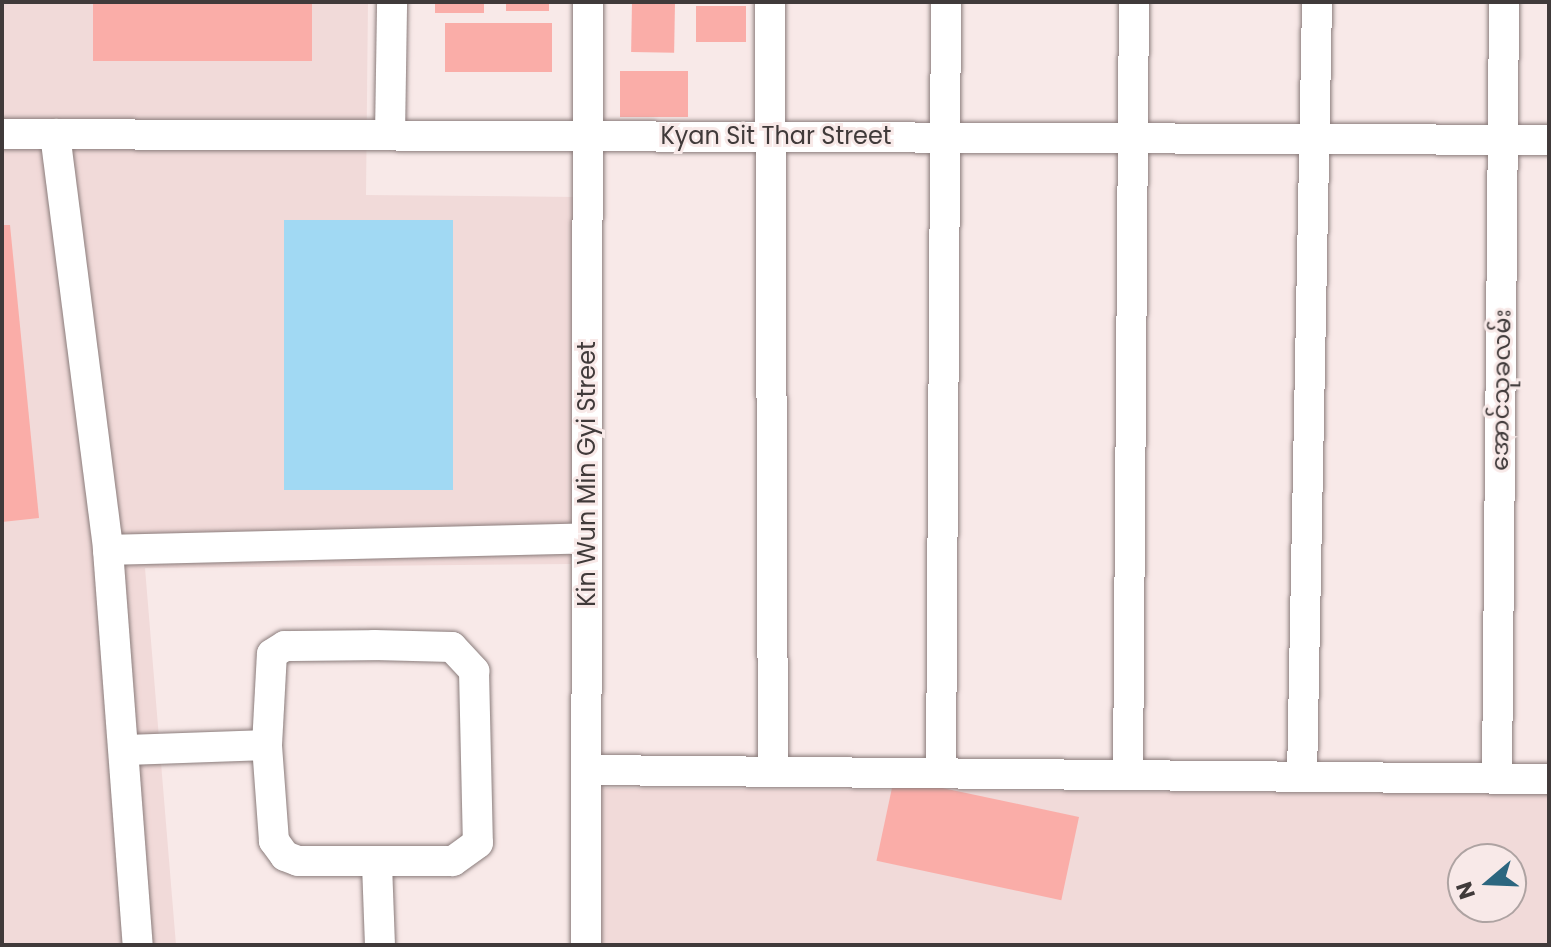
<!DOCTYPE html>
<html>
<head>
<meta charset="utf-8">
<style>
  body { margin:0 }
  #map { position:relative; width:1551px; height:947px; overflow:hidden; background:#f8e9e8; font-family:Poppins,"Noto Sans Myanmar",sans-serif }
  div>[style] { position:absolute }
  .built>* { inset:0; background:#f1dad9 }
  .water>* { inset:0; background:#a1d9f3; transform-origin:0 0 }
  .building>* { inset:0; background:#faada8; transform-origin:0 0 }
  .roads { filter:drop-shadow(0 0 2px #8a7c7b) drop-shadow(0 0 2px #8a7c7b) }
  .minor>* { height:30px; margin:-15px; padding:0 15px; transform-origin:15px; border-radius:15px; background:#fff }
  span { translate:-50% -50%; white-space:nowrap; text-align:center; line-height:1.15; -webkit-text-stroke:6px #f8e9e8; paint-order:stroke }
  .street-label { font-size:24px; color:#403a3a }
  .frame { position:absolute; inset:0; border:4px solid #403a3a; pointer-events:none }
  .north { position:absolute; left:1447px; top:843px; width:80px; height:80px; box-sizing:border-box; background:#f8e9e8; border:2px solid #aea3a2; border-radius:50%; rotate:251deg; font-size:22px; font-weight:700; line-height:32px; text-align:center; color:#403a3a }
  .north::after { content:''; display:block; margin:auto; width:28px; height:36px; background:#2c667f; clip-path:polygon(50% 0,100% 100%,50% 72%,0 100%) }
</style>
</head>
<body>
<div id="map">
  <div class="built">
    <i style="clip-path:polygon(2px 2px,368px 2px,366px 195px,576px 197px,571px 564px,145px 568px,176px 945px,2px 945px)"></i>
    <i style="clip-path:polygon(evenodd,577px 788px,1549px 794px,1549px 945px,576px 945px,577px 788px,1463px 859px,1511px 859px,1511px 907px,1463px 907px,1463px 859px)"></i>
  </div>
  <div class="water">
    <i style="left:284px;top:220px;width:169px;height:270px"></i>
  </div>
  <div class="building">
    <i style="left:93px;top:2px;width:219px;height:59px"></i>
    <i style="left:435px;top:2px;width:49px;height:11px"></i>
    <i style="left:506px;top:2px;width:43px;height:9px"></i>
    <i style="left:632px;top:2px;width:43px;height:50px;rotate:1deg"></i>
    <i style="left:696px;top:6px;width:50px;height:36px"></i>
    <i style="left:445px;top:23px;width:107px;height:49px"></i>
    <i style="left:620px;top:71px;width:68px;height:46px"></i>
    <i style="clip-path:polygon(2px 225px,10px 225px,39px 518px,2px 522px)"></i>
    <i style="left:1079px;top:817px;width:85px;height:189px;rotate:102deg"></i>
  </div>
  <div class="roads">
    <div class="minor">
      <i style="left:770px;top:2px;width:770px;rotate:89.78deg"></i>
      <i style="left:2px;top:134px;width:1547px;rotate:0.22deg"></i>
      <i style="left:55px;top:134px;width:419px;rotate:82.7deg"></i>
      <i style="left:108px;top:550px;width:396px;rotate:85.7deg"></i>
      <i style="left:390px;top:135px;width:133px;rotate:-89.1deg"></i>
      <i style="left:108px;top:550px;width:479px;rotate:-1.4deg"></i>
      <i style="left:374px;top:645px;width:78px;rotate:1.5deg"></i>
      <i style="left:452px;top:647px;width:33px;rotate:47deg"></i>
      <i style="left:474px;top:671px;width:172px;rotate:88.7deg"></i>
      <i style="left:478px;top:843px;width:31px;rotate:144deg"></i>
      <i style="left:453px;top:861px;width:155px;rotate:180deg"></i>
      <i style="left:298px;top:861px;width:14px;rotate:-159deg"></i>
      <i style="left:285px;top:856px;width:19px;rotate:-126deg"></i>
      <i style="left:274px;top:841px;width:96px;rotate:-94.2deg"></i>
      <i style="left:267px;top:745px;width:91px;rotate:-86.9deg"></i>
      <i style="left:272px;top:654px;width:15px;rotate:-32deg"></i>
      <i style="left:285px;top:646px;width:89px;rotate:-0.6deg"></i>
      <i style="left:127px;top:750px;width:140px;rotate:-2deg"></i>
      <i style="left:586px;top:770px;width:963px;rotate:0.54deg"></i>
      <i style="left:941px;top:773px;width:771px;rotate:-89.63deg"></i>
      <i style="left:1128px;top:775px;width:773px;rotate:-89.56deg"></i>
      <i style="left:1302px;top:777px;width:775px;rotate:-88.89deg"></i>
      <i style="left:1497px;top:778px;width:776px;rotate:-89.48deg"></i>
      <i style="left:377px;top:864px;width:81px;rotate:87.9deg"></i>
      <i style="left:586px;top:945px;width:943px;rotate:-89.88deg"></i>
    </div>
  </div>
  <div class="street-label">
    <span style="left:776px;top:136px">Kyan Sit Thar Street</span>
    <span style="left:1501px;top:390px;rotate:-89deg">အောင်သုခလမ်း</span>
    <span style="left:587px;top:474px;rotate:-90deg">Kin Wun Min Gyi Street</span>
  </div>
  <div class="frame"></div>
  <div class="north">N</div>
</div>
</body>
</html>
